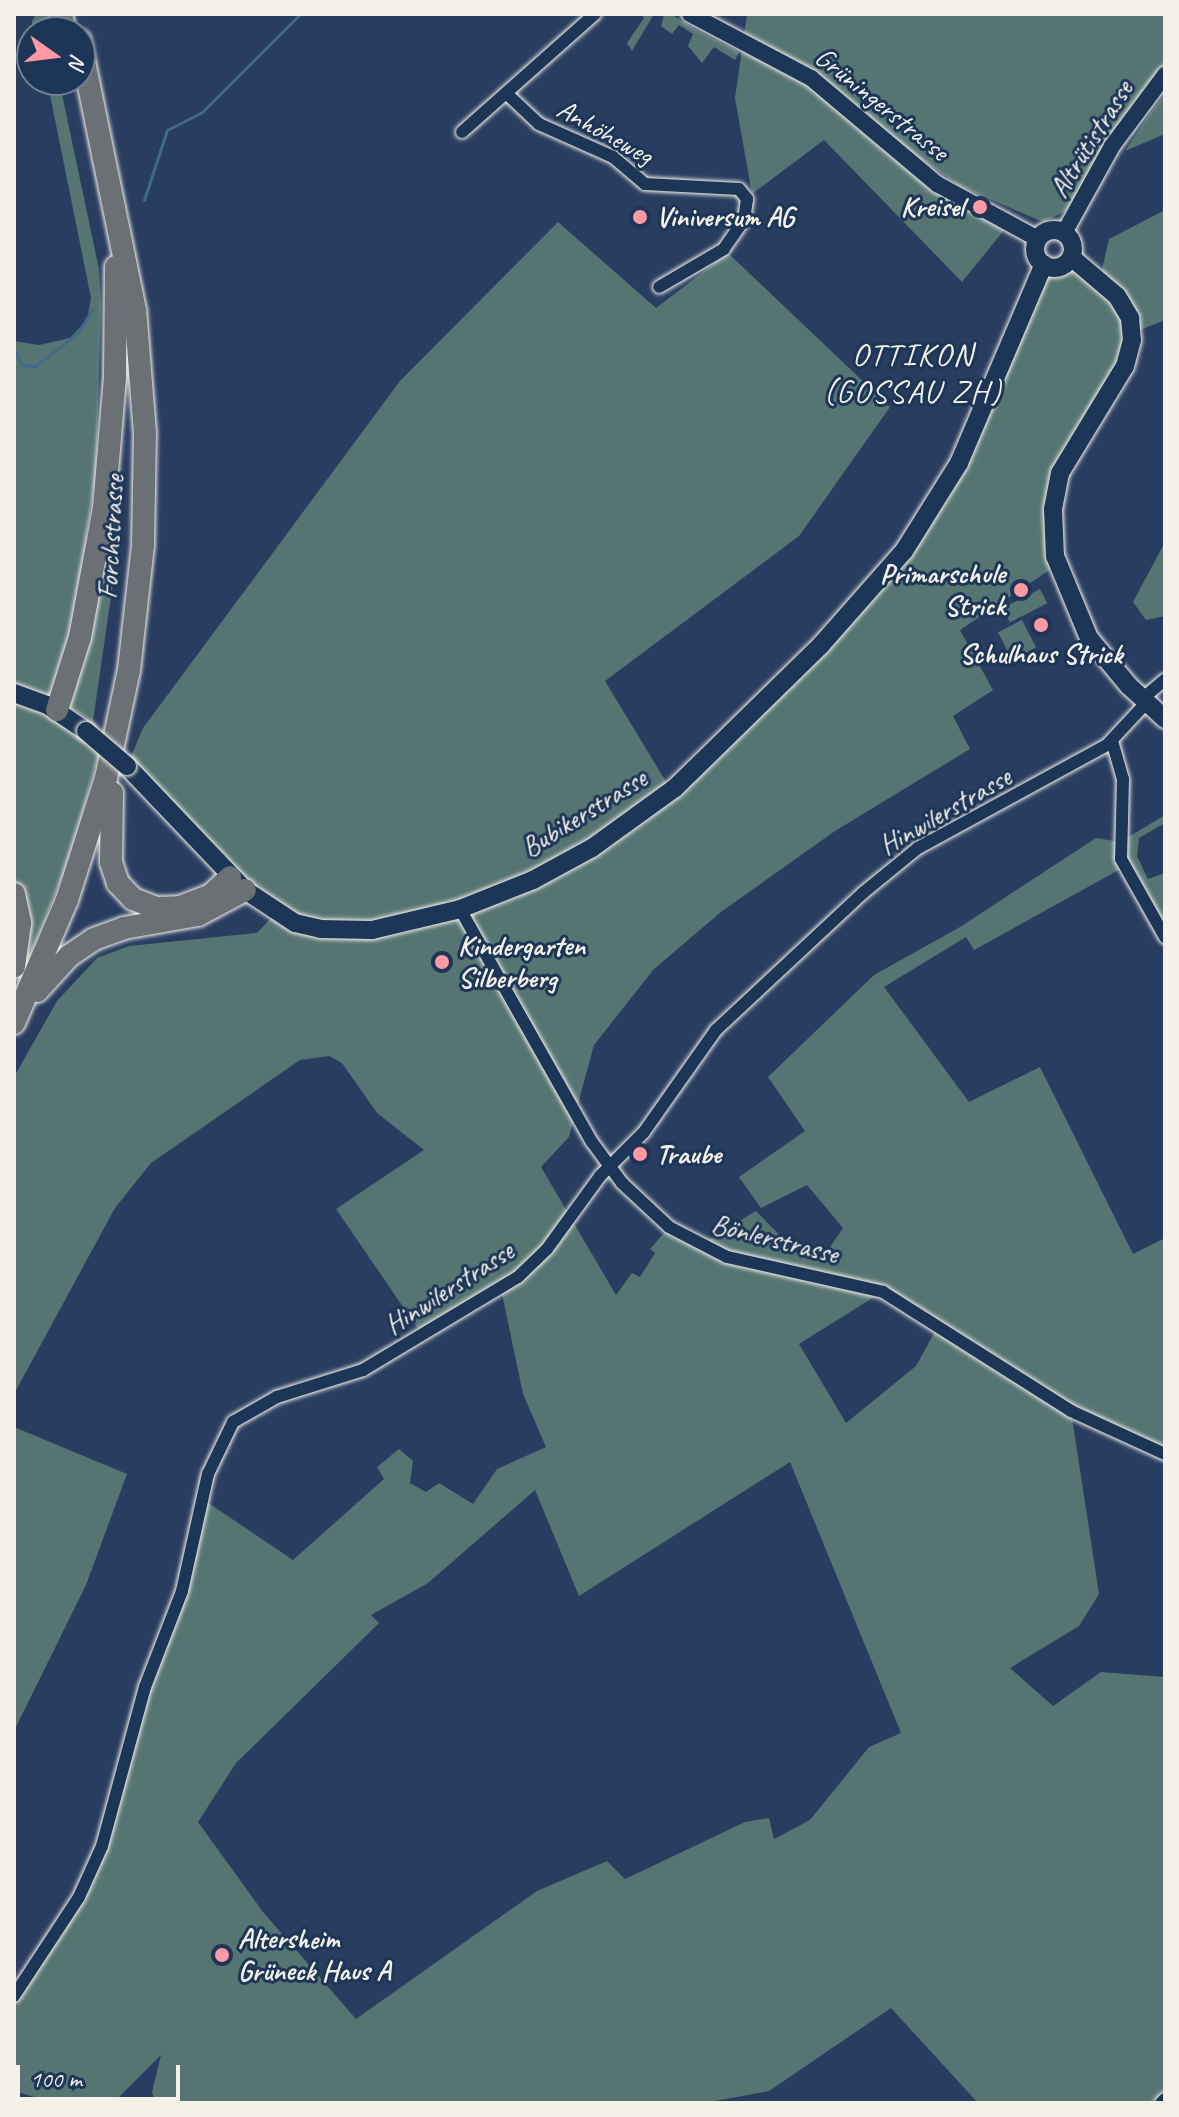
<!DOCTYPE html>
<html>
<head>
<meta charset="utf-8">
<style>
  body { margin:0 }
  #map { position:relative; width:1179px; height:2117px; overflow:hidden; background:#293d60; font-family:Caveat,sans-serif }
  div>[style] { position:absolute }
  .green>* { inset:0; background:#567472; transform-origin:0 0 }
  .round { border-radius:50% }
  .stream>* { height:3px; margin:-1.5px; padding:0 1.5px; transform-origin:1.5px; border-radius:1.5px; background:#42698a }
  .roads { filter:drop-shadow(0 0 2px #f4f1e8) drop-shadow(0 0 2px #f4f1e8) }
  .minor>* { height:12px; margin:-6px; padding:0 6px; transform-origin:6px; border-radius:6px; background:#1d3557 }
  .tertiary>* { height:16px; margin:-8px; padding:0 8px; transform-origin:8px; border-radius:8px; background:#1d3557 }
  .secondary>* { height:18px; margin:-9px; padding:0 9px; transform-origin:9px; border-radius:9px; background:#1d3557 }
  .secondary>.ring { margin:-9px; padding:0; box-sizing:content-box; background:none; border:18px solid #1d3557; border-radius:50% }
  .trunk>* { height:22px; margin:-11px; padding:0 11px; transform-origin:11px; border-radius:11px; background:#6a7074 }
  .bridges { filter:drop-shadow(0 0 2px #f4f1e8) drop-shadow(0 0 2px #f4f1e8) }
  .secondary-bridge>* { height:18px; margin:-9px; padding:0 9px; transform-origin:9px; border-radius:9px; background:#1d3557 }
  .dots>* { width:22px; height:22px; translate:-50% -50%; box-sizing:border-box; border:4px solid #1d3557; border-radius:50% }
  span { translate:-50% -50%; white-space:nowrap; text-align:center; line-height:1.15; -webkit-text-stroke:6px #1d3557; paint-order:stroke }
  .street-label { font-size:28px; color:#f4f1e8 }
  .poi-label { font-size:28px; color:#f4f1e8; font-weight:700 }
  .right { translate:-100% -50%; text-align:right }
  .left { translate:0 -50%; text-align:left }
  .quarter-label { font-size:32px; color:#f4f1e8; letter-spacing:2px }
  .frame { position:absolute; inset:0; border:16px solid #f4f1e8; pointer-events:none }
  .north { position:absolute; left:16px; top:16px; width:80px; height:80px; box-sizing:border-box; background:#1d3557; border:2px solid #738091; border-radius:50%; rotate:104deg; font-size:22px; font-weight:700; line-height:32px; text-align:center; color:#f4f1e8 }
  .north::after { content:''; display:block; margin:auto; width:28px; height:36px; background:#ff9aa2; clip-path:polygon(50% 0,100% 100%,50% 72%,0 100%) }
  .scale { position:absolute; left:16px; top:2065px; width:164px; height:36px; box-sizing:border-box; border:4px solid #f4f1e8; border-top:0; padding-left:10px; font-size:24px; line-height:28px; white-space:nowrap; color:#f4f1e8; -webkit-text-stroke:6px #1d3557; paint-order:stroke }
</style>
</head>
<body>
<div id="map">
  <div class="green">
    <i style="clip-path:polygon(641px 14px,654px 14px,632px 51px,627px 43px,644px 18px)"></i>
    <i style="clip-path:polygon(671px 14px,696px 30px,739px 52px,735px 60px,714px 47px,702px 63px,688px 46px,693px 34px,679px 25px,672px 34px,661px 26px,664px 15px)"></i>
    <i style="clip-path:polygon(747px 14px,1165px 14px,1165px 75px,1066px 211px,1043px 222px,960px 186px,871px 125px,911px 163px,1009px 224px,962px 282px,824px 140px,752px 194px,735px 98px)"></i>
    <i class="round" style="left:32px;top:14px;width:18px;height:18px"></i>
    <i style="clip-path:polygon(47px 80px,59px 80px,99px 269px,101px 305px,96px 476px,86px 535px,98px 546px,57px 709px,102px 744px,69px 860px,14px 995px,14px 341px,39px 345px,70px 338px,87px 320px,91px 298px)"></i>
    <i style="clip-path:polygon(1165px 94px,1165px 134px,1125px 151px,1149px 115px)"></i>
    <i style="clip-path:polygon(evenodd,1165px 210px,1165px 320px,1132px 333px,1065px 462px,1057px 565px,960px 630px,993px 690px,953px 716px,970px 749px,835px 831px,721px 912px,654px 969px,594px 1045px,569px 1137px,541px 1167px,616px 1295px,632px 1273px,640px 1277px,655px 1253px,650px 1249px,669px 1227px,698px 1246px,756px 1211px,796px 1252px,808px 1259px,835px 1263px,830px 1247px,843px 1228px,807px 1185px,761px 1208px,739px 1177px,805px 1131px,768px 1077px,874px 975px,960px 927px,1096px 838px,1120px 842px,1165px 815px,1165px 823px,1139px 838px,1137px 856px,1148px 879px,1165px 873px,1165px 937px,1124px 867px,974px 950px,966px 937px,884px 987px,969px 1102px,1040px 1067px,1133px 1254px,1165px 1238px,1165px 1454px,1071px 1411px,1099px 1594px,1079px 1626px,1010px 1668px,1053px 1706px,1101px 1672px,1165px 1677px,1165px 2103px,978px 2103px,891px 2008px,769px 2091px,704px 2103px,155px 2103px,152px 2092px,161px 2055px,113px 2103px,55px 2103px,14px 2091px,14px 1996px,95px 1864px,138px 1716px,174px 1617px,201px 1498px,293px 1560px,384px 1479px,377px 1467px,399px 1449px,413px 1461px,410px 1483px,426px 1492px,439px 1483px,473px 1504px,497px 1469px,546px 1447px,523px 1394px,501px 1289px,423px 1336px,336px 1209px,424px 1150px,377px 1113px,342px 1063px,329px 1056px,300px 1060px,151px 1163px,115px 1208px,14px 1394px,14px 1077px,57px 1001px,97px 958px,129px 946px,257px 933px,275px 914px,127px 766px,143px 728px,400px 381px,558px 222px,656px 308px,728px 253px,890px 407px,799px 536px,605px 681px,668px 785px,760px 707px,936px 505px,1048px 267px,1067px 262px,1100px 278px,1109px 239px,1165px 210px,882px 1292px,938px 1326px,916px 1366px,846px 1423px,799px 1344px,882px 1292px,1165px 210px,790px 1462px,901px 1733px,869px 1747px,810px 1820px,774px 1839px,769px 1818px,745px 1822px,625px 1879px,607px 1861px,537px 1891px,356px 2019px,263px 1912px,198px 1822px,236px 1763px,379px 1623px,371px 1615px,428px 1583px,535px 1490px,579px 1596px,790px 1462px)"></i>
    <i style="clip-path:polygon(116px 446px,116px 562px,93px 721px,69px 707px)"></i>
    <i style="clip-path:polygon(1165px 542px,1165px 616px,1146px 620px,1133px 602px)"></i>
    <i style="left:1040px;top:589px;width:16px;height:42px;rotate:63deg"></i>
    <i style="left:1022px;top:620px;width:31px;height:27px;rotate:63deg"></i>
    <i style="clip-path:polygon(14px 1427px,127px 1474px,86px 1585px,14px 1731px)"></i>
  </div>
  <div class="stream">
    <i style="left:144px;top:200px;width:74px;rotate:-71.8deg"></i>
    <i style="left:167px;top:130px;width:38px;rotate:-27deg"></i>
    <i style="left:201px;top:113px;width:140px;rotate:-45deg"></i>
    <i style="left:14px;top:349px;width:18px;rotate:63deg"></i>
    <i style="left:22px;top:365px;width:13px;rotate:4deg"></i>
    <i style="left:35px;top:366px;width:54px;rotate:-37.5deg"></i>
    <i style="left:78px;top:333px;width:27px;rotate:-59deg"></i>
  </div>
  <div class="roads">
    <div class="minor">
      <i style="left:506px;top:93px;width:45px;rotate:43.2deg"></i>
      <i style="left:539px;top:124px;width:81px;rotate:24deg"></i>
      <i style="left:613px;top:157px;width:42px;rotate:40.2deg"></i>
      <i style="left:645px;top:184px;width:94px;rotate:3deg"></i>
      <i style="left:739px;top:189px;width:13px;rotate:51deg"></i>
      <i style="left:747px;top:199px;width:21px;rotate:98deg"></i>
      <i style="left:744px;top:220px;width:35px;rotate:125deg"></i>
      <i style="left:724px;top:249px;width:75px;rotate:149.7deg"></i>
      <i style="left:462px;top:132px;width:178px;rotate:-41.6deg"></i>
      <i style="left:1142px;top:699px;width:30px;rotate:-40deg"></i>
      <i style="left:1112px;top:741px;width:40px;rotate:74deg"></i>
      <i style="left:1123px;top:779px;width:80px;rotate:91.4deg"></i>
      <i style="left:1121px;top:859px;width:90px;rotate:60.6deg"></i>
      <i style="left:460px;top:909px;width:268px;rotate:60.5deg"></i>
      <i style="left:592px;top:1142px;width:51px;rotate:53.8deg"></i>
      <i style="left:622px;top:1183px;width:64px;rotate:43.1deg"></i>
      <i style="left:669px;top:1227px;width:65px;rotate:27.3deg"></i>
      <i style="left:727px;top:1257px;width:160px;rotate:12.6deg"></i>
      <i style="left:883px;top:1292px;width:222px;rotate:32.3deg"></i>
      <i style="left:1071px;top:1411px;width:103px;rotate:24.6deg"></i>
      <i style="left:14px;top:1996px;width:118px;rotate:-56.7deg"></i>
      <i style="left:79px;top:1897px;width:56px;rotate:-65.7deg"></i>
      <i style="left:102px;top:1846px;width:165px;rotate:-74.9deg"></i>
      <i style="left:145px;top:1687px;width:103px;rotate:-68.9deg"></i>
      <i style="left:182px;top:1591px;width:120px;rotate:-77.5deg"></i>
      <i style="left:208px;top:1474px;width:58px;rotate:-64.3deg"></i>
      <i style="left:233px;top:1422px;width:51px;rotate:-29.6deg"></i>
      <i style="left:277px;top:1397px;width:90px;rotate:-17.4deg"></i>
      <i style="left:363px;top:1370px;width:181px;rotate:-31deg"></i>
      <i style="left:518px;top:1277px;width:40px;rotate:-44deg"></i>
      <i style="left:547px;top:1249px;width:90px;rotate:-54deg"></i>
      <i style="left:600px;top:1176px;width:62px;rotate:-45deg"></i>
      <i style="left:644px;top:1132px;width:125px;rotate:-54.8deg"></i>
      <i style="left:716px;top:1030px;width:202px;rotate:-43deg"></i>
      <i style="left:864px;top:892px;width:70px;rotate:-39.2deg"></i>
      <i style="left:918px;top:848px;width:215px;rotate:-28.6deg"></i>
      <i style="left:1107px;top:745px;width:57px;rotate:-47.1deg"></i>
      <i style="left:1161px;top:2103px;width:6px;rotate:-45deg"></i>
    </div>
    <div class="tertiary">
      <i style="left:690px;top:14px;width:137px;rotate:27.9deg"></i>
      <i style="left:811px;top:78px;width:165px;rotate:40.1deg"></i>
      <i style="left:937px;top:184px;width:115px;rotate:28.6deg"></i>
      <i style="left:1064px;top:233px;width:99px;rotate:-61.1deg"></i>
      <i style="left:1112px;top:146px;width:89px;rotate:-53.3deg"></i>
    </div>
    <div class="secondary">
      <i class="ring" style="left:1035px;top:230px;width:20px;height:20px"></i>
      <i style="left:1071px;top:257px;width:60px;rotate:40.3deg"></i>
      <i style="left:1117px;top:296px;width:26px;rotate:59deg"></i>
      <i style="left:1130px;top:318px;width:22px;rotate:85deg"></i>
      <i style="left:1132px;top:340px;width:27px;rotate:105deg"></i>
      <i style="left:1125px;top:366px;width:125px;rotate:121.3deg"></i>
      <i style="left:1060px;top:473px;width:37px;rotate:101deg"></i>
      <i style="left:1053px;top:509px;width:47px;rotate:87.6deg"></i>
      <i style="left:1055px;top:556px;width:89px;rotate:67.5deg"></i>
      <i style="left:1089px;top:638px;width:62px;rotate:50.2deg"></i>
      <i style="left:1129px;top:686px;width:49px;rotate:42.5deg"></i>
      <i style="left:14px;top:693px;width:37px;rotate:20deg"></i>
      <i style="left:49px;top:706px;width:45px;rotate:34deg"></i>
      <i style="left:127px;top:766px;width:171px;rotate:46.4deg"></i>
      <i style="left:245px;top:890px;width:60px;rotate:33.4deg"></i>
      <i style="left:295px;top:923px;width:26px;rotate:13deg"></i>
      <i style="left:320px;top:929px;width:52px;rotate:1.1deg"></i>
      <i style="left:372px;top:930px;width:90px;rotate:-13.4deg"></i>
      <i style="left:460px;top:909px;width:79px;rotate:-21.7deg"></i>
      <i style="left:533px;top:880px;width:67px;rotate:-28.5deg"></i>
      <i style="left:592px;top:848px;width:102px;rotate:-35.9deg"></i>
      <i style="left:675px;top:788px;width:204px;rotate:-44.4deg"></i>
      <i style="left:821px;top:645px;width:125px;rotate:-48.6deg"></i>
      <i style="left:904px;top:551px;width:104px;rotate:-58deg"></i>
      <i style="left:959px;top:463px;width:216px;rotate:-66.9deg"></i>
    </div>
    <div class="trunk">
      <i style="left:61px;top:14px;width:18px;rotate:77deg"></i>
      <i style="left:57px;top:710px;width:77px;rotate:-72.5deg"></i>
      <i style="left:80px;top:637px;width:131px;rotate:-79.5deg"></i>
      <i style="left:104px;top:508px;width:130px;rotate:-85.2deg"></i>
      <i style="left:115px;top:378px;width:111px;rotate:-89.5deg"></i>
      <i style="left:112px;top:793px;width:69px;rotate:90.8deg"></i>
      <i style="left:111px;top:862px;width:22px;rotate:72deg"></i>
      <i style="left:118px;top:883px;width:22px;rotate:47deg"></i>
      <i style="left:133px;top:899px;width:25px;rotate:21deg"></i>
      <i style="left:156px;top:908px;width:24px;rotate:-2deg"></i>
      <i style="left:180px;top:907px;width:33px;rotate:-21deg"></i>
      <i style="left:211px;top:895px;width:26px;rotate:-43deg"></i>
      <i style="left:14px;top:894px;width:30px;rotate:78deg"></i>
      <i style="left:20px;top:923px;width:44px;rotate:97.8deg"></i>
      <i style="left:37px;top:991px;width:47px;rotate:-47.6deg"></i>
      <i style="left:69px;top:956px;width:30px;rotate:-34deg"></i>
      <i style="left:94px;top:939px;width:32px;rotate:-20deg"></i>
      <i style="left:124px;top:928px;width:75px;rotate:-10deg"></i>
      <i style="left:198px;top:915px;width:53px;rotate:-28deg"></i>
      <i style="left:14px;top:1023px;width:134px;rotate:-66.7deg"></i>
      <i style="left:67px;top:900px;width:128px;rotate:-72.3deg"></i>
      <i style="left:106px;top:778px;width:110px;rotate:-78deg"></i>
      <i style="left:129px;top:670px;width:125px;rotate:-83.6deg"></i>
      <i style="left:143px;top:546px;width:113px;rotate:-89deg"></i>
      <i style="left:145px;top:433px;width:123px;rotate:-94.6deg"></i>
      <i style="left:135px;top:310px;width:275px;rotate:-101.6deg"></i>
    </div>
  </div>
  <div class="bridges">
    <div class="secondary-bridge">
      <i style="left:86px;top:731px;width:54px;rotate:40.5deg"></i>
    </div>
  </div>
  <div class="dots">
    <i style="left:980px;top:207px;background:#ff9aa2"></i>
    <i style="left:640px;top:217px;background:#ff9aa2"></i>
    <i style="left:1021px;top:590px;background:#ff9aa2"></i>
    <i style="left:1041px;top:625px;background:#ff9aa2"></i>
    <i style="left:442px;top:962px;background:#ff9aa2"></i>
    <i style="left:640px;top:1154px;background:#ff9aa2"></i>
    <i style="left:222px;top:1955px;background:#ff9aa2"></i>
  </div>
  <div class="street-label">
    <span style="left:882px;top:104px;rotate:39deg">Grüningerstrasse</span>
    <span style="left:605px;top:132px;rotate:29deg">Anhöheweg</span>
    <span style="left:1091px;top:139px;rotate:-58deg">Altrütistrasse</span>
    <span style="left:111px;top:537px;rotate:-87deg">Forchstrasse</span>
    <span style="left:945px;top:811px;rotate:-30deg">Hinwilerstrasse</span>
    <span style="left:584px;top:813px;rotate:-32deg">Bubikerstrasse</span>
    <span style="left:775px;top:1239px;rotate:14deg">Bönlerstrasse</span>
    <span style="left:449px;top:1288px;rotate:-33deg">Hinwilerstrasse</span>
  </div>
  <div class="poi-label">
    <span class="right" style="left:964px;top:207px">Kreisel</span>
    <span class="left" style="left:656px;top:217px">Viniversum AG</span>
    <span class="right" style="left:1005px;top:590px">Primarschule<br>Strick</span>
    <span style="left:1041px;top:654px">Schulhaus Strick</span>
    <span class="left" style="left:458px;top:962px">Kindergarten<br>Silberberg</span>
    <span class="left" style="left:656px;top:1154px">Traube</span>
    <span class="left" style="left:238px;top:1955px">Altersheim<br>Grüneck Haus A</span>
  </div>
  <div class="quarter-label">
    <span style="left:913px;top:374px">OTTIKON<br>(GOSSAU ZH)</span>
  </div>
  <div class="frame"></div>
  <div class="north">N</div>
  <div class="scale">100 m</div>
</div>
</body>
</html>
